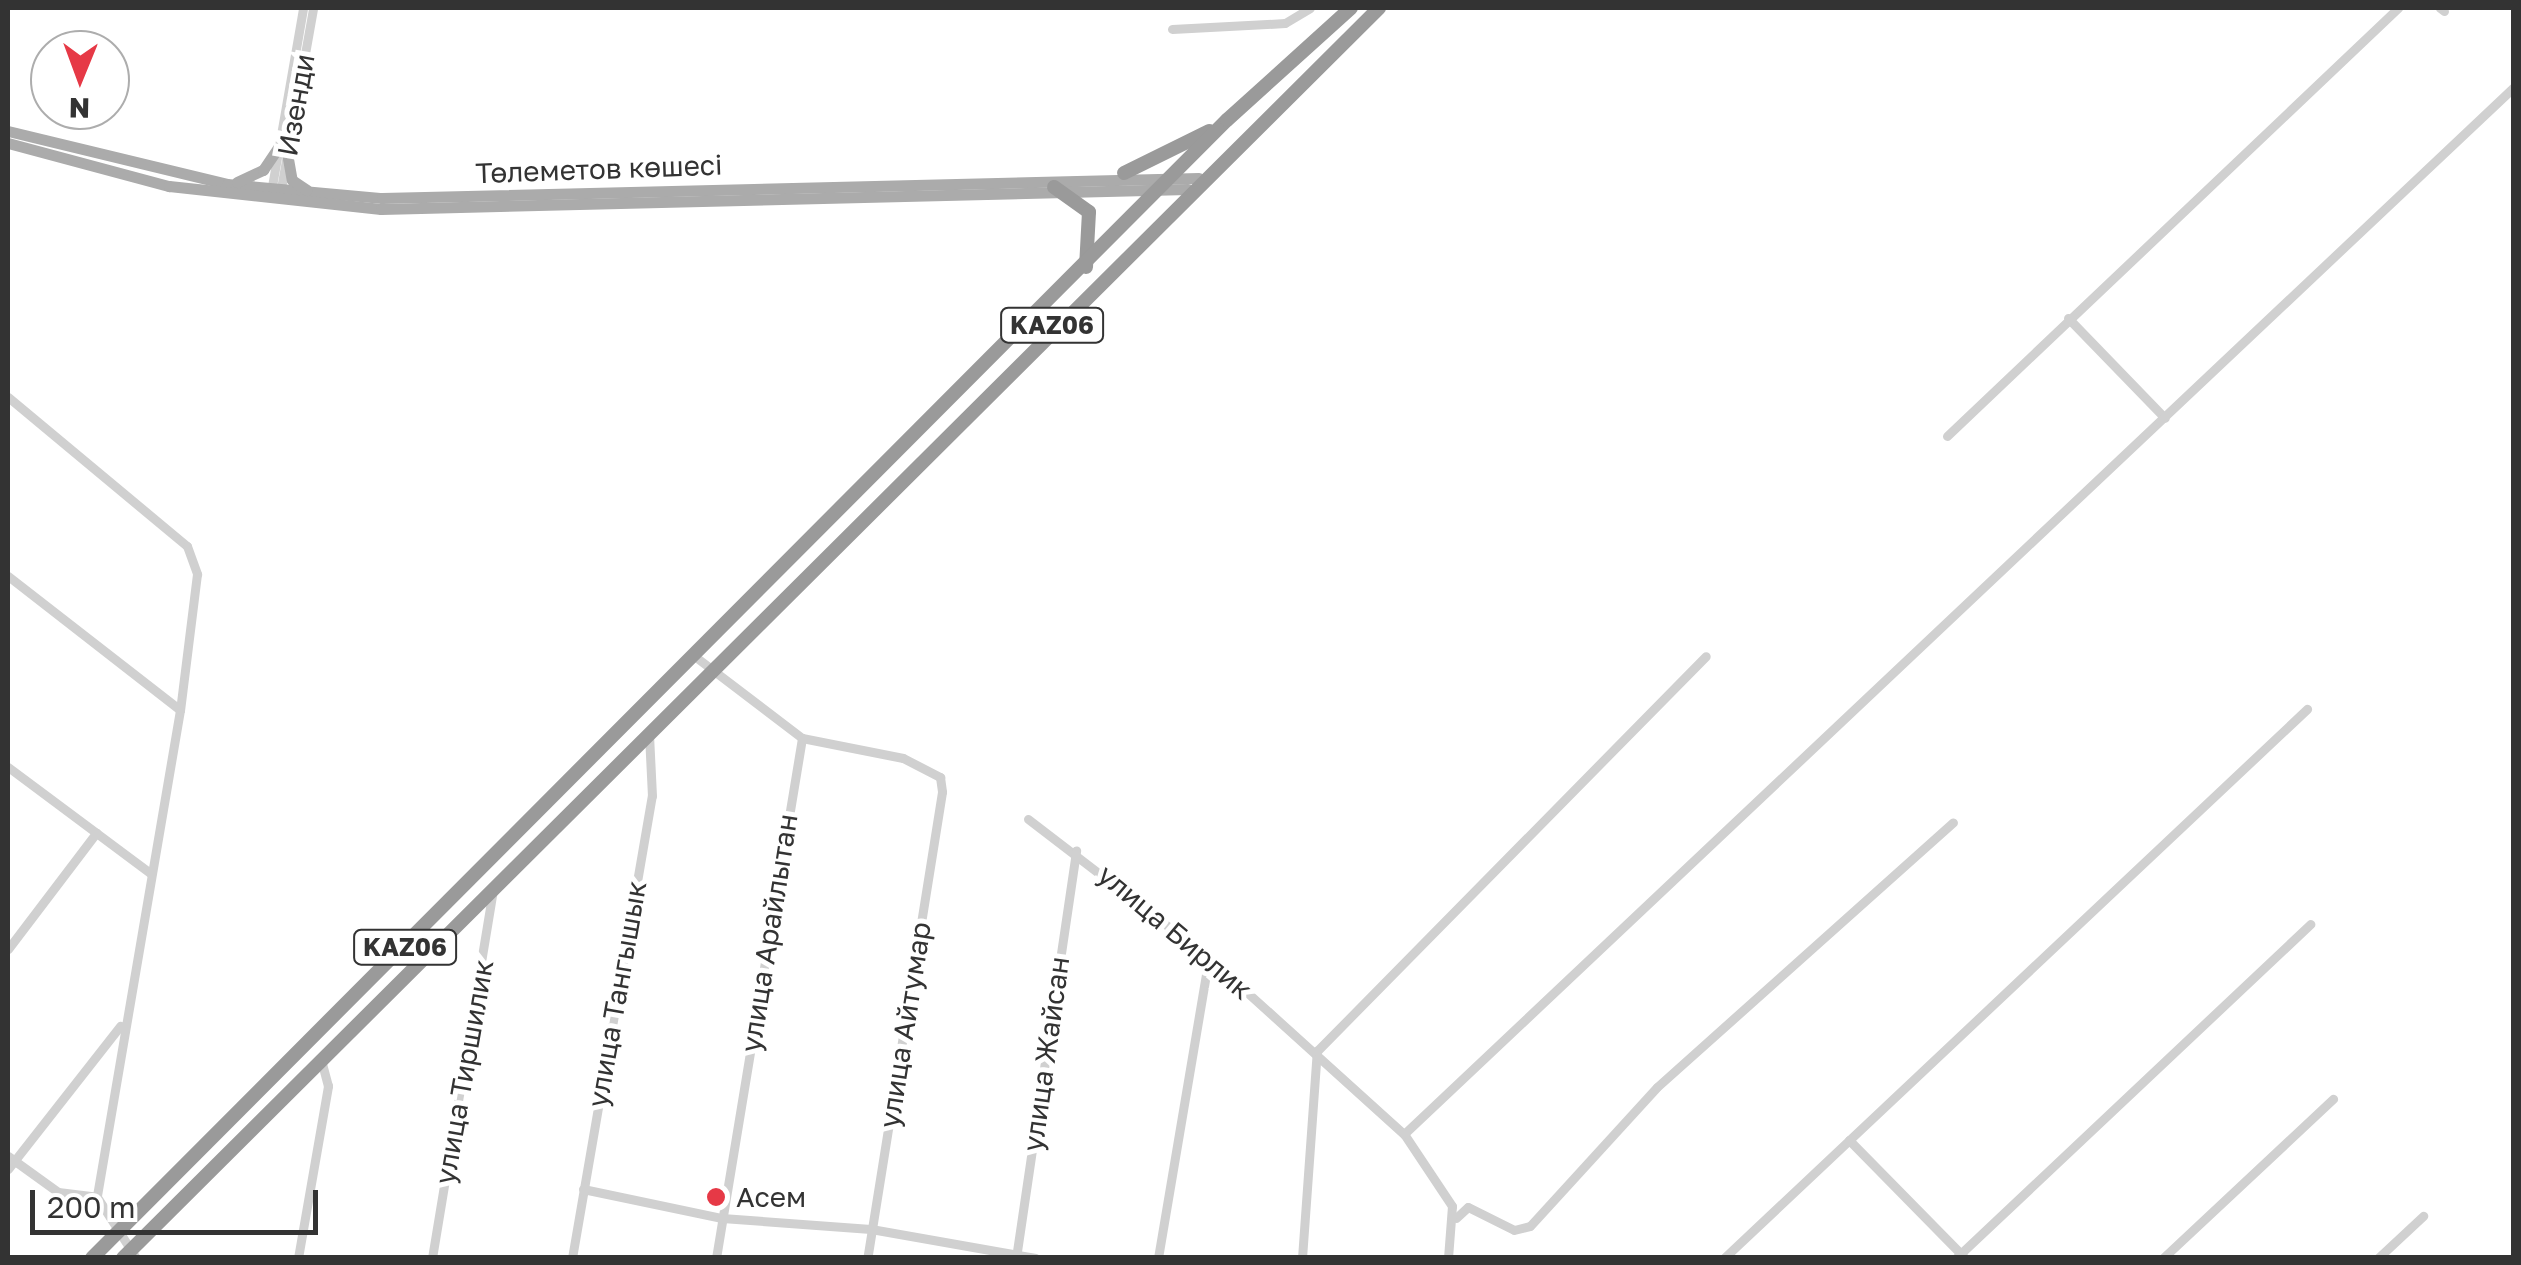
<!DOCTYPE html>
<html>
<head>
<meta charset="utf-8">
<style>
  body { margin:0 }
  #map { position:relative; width:2521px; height:1265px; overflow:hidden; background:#fff; font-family:"Golos Text",sans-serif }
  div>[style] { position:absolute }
  .minor>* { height:9px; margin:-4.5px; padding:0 4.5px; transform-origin:4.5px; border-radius:4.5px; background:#d0d0d0 }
  .major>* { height:11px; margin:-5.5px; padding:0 5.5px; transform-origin:5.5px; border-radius:5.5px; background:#ababab }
  .highway>* { height:14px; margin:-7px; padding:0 7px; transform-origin:7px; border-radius:7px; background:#9a9a9a }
  .dots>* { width:28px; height:28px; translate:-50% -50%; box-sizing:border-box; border:5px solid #fff; border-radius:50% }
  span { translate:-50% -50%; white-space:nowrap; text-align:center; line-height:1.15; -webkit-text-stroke:10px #fff; paint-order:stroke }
  .shield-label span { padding:2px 8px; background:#fff; border:2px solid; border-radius:8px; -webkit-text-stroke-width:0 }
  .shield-label { font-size:25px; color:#333; font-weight:700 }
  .street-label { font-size:28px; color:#333 }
  .poi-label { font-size:28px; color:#333 }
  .left { translate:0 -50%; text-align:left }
  .frame { position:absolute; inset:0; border:10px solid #333; pointer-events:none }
  .north { position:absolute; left:30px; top:30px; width:100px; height:100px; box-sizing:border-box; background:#fff; border:2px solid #adadad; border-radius:50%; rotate:181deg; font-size:28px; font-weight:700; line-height:40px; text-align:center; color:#333 }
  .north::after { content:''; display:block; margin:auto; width:35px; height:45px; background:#e63946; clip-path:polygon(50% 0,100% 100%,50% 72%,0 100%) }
  .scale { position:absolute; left:30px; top:1190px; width:288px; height:45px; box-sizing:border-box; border:5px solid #333; border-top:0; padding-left:12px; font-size:30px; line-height:35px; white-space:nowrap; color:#333; -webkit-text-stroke:8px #fff; paint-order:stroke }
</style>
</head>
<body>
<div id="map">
  <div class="minor">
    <i style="left:2440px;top:8px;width:5px;rotate:37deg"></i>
    <i style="left:1172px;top:29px;width:113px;rotate:-3deg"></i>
    <i style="left:1285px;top:23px;width:29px;rotate:-31deg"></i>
    <i style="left:271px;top:192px;width:187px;rotate:-80.1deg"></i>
    <i style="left:280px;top:194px;width:189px;rotate:-79.9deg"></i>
    <i style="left:2068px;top:318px;width:139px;rotate:45.9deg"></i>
    <i style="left:8px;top:397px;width:233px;rotate:39.8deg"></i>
    <i style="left:187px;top:546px;width:30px;rotate:70deg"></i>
    <i style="left:197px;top:574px;width:137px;rotate:97.1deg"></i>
    <i style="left:1947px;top:436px;width:622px;rotate:-43.5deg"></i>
    <i style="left:8px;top:576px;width:218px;rotate:37.9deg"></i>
    <i style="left:180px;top:710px;width:494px;rotate:99.7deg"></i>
    <i style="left:697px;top:658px;width:132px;rotate:37.3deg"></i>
    <i style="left:802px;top:738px;width:527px;rotate:99.39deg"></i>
    <i style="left:802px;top:738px;width:103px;rotate:11.2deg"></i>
    <i style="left:903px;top:758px;width:42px;rotate:27.2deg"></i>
    <i style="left:940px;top:777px;width:15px;rotate:82deg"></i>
    <i style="left:942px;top:792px;width:472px;rotate:99.1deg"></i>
    <i style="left:8px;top:767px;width:177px;rotate:36.7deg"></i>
    <i style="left:1028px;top:819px;width:228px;rotate:37.5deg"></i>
    <i style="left:1209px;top:958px;width:263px;rotate:42.1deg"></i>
    <i style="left:8px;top:949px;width:146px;rotate:-52.8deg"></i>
    <i style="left:1849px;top:1140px;width:163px;rotate:45.5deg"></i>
    <i style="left:8px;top:1156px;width:62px;rotate:35.8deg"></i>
    <i style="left:58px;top:1192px;width:39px;rotate:7deg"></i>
    <i style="left:97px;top:1197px;width:72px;rotate:57.4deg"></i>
    <i style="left:8px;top:1169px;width:182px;rotate:-51.9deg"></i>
    <i style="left:583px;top:1189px;width:142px;rotate:11.8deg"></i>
    <i style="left:722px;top:1218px;width:149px;rotate:4.2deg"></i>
    <i style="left:871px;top:1229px;width:167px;rotate:10deg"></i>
    <i style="left:1456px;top:1218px;width:16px;rotate:-43deg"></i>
    <i style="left:1468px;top:1207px;width:51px;rotate:26.6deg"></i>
    <i style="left:1514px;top:1230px;width:16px;rotate:-14deg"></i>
    <i style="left:1530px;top:1226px;width:188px;rotate:-47.6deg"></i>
    <i style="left:1657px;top:1087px;width:397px;rotate:-41.8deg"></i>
    <i style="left:298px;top:1258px;width:175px;rotate:-80.1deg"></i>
    <i style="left:328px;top:1086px;width:28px;rotate:-105deg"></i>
    <i style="left:432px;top:1258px;width:373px;rotate:-80.6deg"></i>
    <i style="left:572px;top:1258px;width:469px;rotate:-80.2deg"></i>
    <i style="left:652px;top:796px;width:62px;rotate:-92.8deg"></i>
    <i style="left:1016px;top:1258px;width:412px;rotate:-81.6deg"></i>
    <i style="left:1158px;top:1258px;width:304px;rotate:-80.4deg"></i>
    <i style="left:1302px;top:1258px;width:208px;rotate:-85.9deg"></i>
    <i style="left:1317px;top:1051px;width:554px;rotate:-45.44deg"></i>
    <i style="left:1448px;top:1258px;width:52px;rotate:-85.6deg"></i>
    <i style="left:1452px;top:1206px;width:87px;rotate:-123.7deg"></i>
    <i style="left:1404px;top:1134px;width:1526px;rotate:-43.33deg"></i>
    <i style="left:1724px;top:1258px;width:801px;rotate:-43.28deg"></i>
    <i style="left:1956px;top:1258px;width:487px;rotate:-43.3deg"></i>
    <i style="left:2163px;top:1258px;width:233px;rotate:-43.1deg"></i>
    <i style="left:2378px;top:1258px;width:62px;rotate:-43deg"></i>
  </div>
  <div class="major">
    <i style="left:8px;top:131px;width:225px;rotate:13.6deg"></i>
    <i style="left:227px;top:184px;width:156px;rotate:5.2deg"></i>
    <i style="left:382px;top:198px;width:817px;rotate:-1.4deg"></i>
    <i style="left:8px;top:143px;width:167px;rotate:15deg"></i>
    <i style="left:169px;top:186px;width:213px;rotate:6.2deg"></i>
    <i style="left:381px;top:209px;width:807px;rotate:-1.42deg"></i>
    <i style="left:287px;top:153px;width:27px;rotate:80deg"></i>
    <i style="left:292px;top:180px;width:18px;rotate:34deg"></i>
    <i style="left:237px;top:182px;width:29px;rotate:-25deg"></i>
    <i style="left:263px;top:170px;width:27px;rotate:-56deg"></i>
  </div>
  <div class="highway">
    <i style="left:1124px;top:173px;width:95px;rotate:-26.3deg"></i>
    <i style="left:1054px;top:187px;width:43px;rotate:35.5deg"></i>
    <i style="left:1089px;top:212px;width:55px;rotate:93.1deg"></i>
    <i style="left:92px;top:1258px;width:1607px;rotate:-45.08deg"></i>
    <i style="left:1227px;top:120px;width:167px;rotate:-42.1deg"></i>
    <i style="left:123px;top:1258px;width:1772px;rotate:-44.86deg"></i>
  </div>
  <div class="dots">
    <i style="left:716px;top:1197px;background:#e63946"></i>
  </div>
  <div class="shield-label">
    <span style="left:1052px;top:325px">KАZ06</span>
    <span style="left:405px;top:947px">KАZ06</span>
  </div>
  <div class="street-label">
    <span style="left:296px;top:105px;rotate:-80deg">Изенди</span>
    <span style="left:599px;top:169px;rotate:-2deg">Төлеметов көшесі</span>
    <span style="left:1175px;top:932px;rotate:40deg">улица Бирлик</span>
    <span style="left:769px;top:933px;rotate:-81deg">улица Арайлытан</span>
    <span style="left:617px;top:994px;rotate:-80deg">улица Тангышык</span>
    <span style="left:905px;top:1025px;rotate:-81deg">улица Айтумар</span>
    <span style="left:1046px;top:1054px;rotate:-82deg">улица Жайсан</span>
    <span style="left:464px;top:1072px;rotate:-80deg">улица Тиршилик</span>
  </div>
  <div class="poi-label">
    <span class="left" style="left:736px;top:1197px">Асем</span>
  </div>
  <div class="frame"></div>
  <div class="north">N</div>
  <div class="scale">200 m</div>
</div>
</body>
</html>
